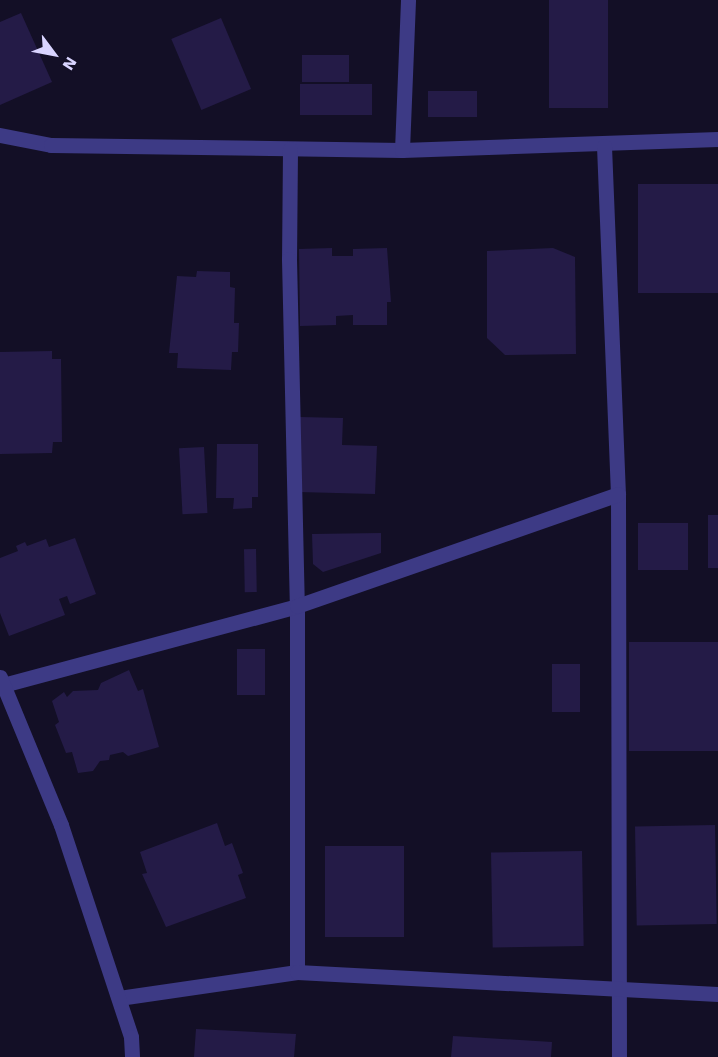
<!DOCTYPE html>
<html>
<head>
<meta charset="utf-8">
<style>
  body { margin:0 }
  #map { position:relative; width:718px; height:1057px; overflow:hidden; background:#130f26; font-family:"Work Sans",sans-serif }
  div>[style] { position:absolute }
  .building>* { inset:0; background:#241b47; transform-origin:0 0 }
  .minor>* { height:15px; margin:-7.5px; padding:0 7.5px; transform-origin:7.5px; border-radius:7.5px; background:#3d3a85 }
  .tertiary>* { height:15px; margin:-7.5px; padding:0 7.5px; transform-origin:7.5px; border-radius:7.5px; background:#3d3a85 }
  span { translate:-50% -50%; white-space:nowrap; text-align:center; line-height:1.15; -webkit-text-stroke:5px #130f26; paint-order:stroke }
  .north { position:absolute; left:24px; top:24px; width:60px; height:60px; -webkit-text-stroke:4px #130f26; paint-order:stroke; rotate:122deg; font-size:16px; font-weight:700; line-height:24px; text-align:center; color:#d9d4ff }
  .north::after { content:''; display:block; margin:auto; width:21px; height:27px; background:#d9d4ff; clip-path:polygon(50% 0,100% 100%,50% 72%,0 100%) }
</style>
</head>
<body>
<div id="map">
  <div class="building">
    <i style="left:549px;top:0;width:59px;height:108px"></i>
    <i style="clip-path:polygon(21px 13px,52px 82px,0 105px,0 22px)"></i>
    <i style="left:221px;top:18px;width:77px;height:54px;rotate:67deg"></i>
    <i style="left:302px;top:55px;width:47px;height:27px"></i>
    <i style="left:372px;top:84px;width:31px;height:72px;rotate:90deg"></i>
    <i style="left:428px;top:91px;width:49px;height:26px"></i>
    <i style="left:638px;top:184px;width:80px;height:109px"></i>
    <i style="clip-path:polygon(332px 248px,332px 256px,353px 256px,353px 249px,387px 248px,391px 302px,387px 302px,387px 325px,353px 325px,353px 315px,336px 316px,336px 325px,300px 326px,299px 249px)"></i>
    <i style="clip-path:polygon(553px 248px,575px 257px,576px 354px,505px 355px,487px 338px,487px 251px)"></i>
    <i style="clip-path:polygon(197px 271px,230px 272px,230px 287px,235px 288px,234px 323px,239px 323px,238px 352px,232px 352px,231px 370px,177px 368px,178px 353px,169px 353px,177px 276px,196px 277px)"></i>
    <i style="clip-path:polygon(52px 351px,52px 359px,61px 359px,62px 442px,53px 442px,52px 453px,0 454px,0 352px)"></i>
    <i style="clip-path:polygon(300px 417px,343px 418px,342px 445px,377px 446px,375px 494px,298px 492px)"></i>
    <i style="clip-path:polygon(217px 444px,258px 444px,258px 497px,252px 497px,252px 508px,233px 509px,234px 498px,216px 498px)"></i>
    <i style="left:204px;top:447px;width:66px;height:25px;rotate:87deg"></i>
    <i style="left:708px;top:515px;width:10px;height:53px"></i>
    <i style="left:638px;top:523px;width:50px;height:47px"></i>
    <i style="clip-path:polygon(381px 533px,381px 553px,323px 572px,313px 564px,312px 534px)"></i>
    <i style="clip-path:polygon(75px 538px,96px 594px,70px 604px,67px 596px,59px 599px,65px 615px,9px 636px,0 613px,0 558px,18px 551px,16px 546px,25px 542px,27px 546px,46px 539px,49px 547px)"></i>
    <i style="left:256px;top:549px;width:43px;height:12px;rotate:89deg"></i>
    <i style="left:718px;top:642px;width:109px;height:89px;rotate:90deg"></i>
    <i style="left:237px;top:649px;width:28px;height:46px"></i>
    <i style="left:580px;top:664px;width:48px;height:28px;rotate:90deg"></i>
    <i style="clip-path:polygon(129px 670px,138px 691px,143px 689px,159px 747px,128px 756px,123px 752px,110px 755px,109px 760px,100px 761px,93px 771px,78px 773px,72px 752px,66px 753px,55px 725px,59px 722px,52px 701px,64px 692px,67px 697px,73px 691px,98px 690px,101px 683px)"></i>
    <i style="clip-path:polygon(217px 823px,225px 846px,232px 843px,243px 873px,238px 875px,246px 898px,166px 927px,142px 874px,147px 873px,140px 852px)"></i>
    <i style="left:715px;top:825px;width:99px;height:80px;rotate:89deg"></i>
    <i style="left:404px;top:846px;width:91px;height:79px;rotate:90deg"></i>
    <i style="left:582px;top:851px;width:95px;height:91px;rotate:89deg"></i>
    <i style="clip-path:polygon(196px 1029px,296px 1034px,294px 1057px,194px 1057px)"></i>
    <i style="clip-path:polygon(453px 1036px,552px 1042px,551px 1057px,451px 1057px)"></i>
  </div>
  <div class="minor">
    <i style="left:0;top:135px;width:52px;rotate:11.1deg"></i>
    <i style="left:51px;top:145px;width:351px;rotate:0.8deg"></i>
    <i style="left:402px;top:150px;width:316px;rotate:-2deg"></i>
    <i style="left:604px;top:146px;width:348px;rotate:87.7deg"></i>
    <i style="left:618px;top:494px;width:563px;rotate:89.9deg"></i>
    <i style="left:290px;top:149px;width:110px;rotate:90.5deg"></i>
    <i style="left:289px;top:259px;width:347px;rotate:88.7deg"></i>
    <i style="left:297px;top:606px;width:366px;rotate:90deg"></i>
    <i style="left:402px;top:150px;width:150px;rotate:-87.7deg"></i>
    <i style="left:3px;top:685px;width:304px;rotate:-15deg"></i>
    <i style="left:297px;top:606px;width:340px;rotate:-19.2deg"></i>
    <i style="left:119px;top:998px;width:180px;rotate:-8.3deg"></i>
    <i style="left:297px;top:972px;width:422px;rotate:3deg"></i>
  </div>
  <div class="tertiary">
    <i style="left:0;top:677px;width:160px;rotate:67.6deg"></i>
    <i style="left:61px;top:825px;width:223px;rotate:71.7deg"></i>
    <i style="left:131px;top:1037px;width:20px;rotate:87deg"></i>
  </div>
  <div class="north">N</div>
</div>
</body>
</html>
